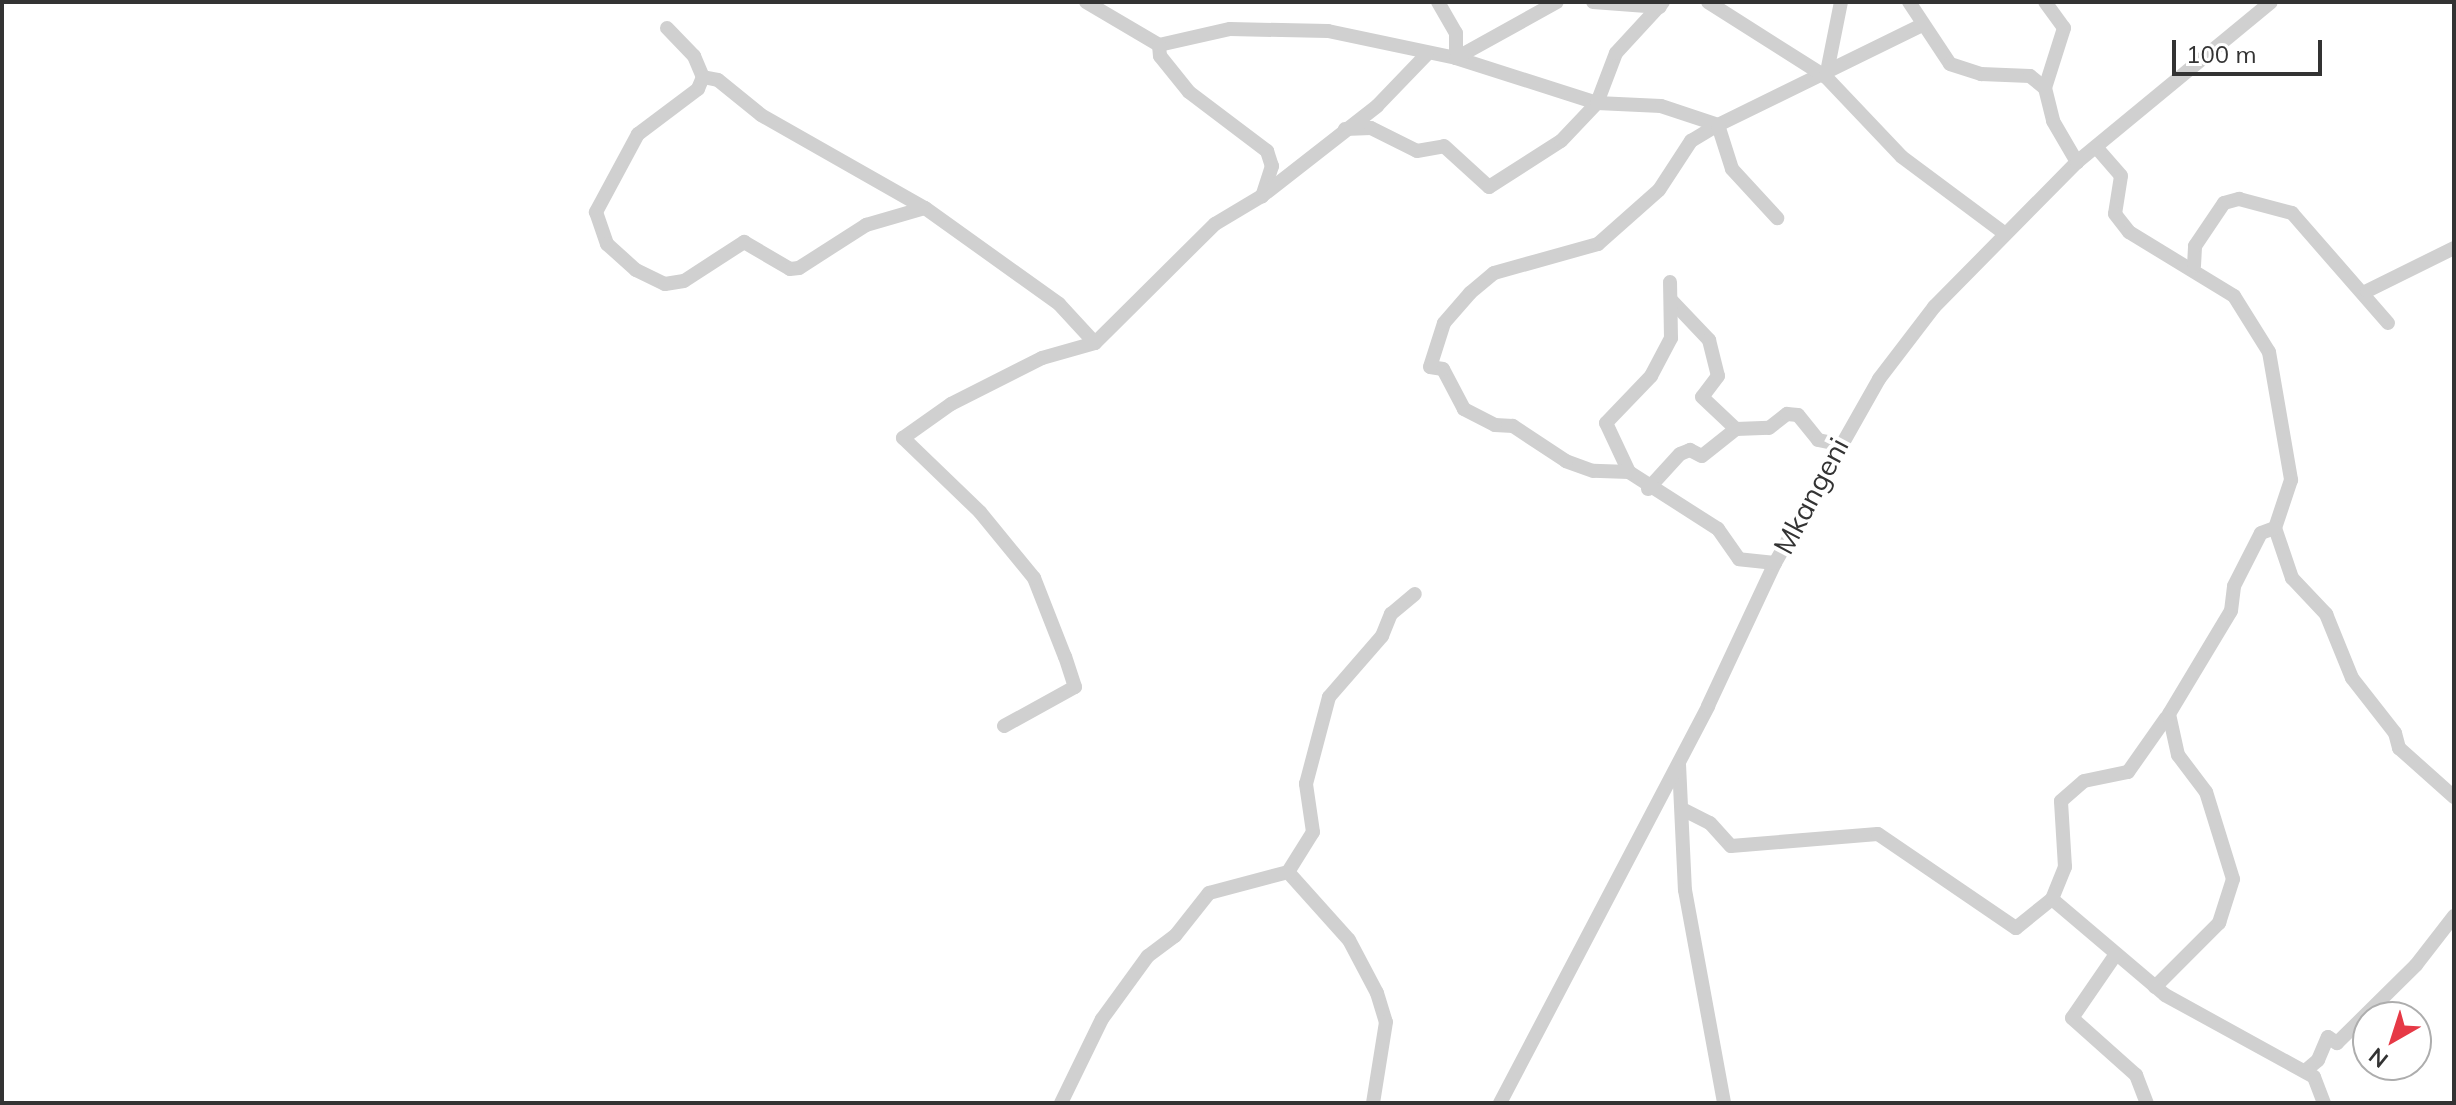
<!DOCTYPE html>
<html>
<head>
<meta charset="utf-8">
<style>
  body { margin:0 }
  #map { position:relative; width:2456px; height:1105px; overflow:hidden; background:#fff; font-family:Mulish,sans-serif }
  div>[style] { position:absolute }
  .minor>* { height:14px; margin:-7px; padding:0 7px; transform-origin:7px; border-radius:7px; background:#d0d0d0 }
  span { translate:-50% -50%; white-space:nowrap; text-align:center; line-height:1.15; -webkit-text-stroke:8px #fff; paint-order:stroke }
  .street-label { font-size:28px; color:#333 }
  .frame { position:absolute; inset:0; border:4px solid #333; pointer-events:none }
  .north { position:absolute; left:2352px; top:1001px; width:80px; height:80px; box-sizing:border-box; background:#fff; border:2px solid #adadad; border-radius:50%; rotate:219deg; font-size:22px; font-weight:700; line-height:32px; text-align:center; color:#333 }
  .north::after { content:''; display:block; margin:auto; width:28px; height:36px; background:#e63946; clip-path:polygon(50% 0,100% 100%,50% 72%,0 100%) }
  .scale { position:absolute; left:2172px; top:40px; width:150px; height:36px; box-sizing:border-box; border:4px solid #333; border-top:0; padding-left:10px; font-size:24px; line-height:28px; white-space:nowrap; color:#333; -webkit-text-stroke:6px #fff; paint-order:stroke }
</style>
</head>
<body>
<div id="map">
  <div class="minor">
    <i style="left:1086px;top:2px;width:85px;rotate:30.5deg"></i>
    <i style="left:1159px;top:45px;width:73px;rotate:-12.7deg"></i>
    <i style="left:1230px;top:29px;width:98px;rotate:1.2deg"></i>
    <i style="left:1328px;top:31px;width:131px;rotate:11.9deg"></i>
    <i style="left:1456px;top:58px;width:148px;rotate:17.7deg"></i>
    <i style="left:1597px;top:103px;width:64px;rotate:2.7deg"></i>
    <i style="left:1661px;top:106px;width:60px;rotate:18.4deg"></i>
    <i style="left:1718px;top:125px;width:227px;rotate:-26.1deg"></i>
    <i style="left:1438px;top:2px;width:36px;rotate:60deg"></i>
    <i style="left:1456px;top:33px;width:25px;rotate:90deg"></i>
    <i style="left:1456px;top:58px;width:115px;rotate:-29deg"></i>
    <i style="left:1593px;top:2px;width:67px;rotate:4.3deg"></i>
    <i style="left:1708px;top:2px;width:140px;rotate:32.4deg"></i>
    <i style="left:1826px;top:77px;width:110px;rotate:46.5deg"></i>
    <i style="left:1902px;top:157px;width:127px;rotate:36.7deg"></i>
    <i style="left:1909px;top:2px;width:74px;rotate:56.5deg"></i>
    <i style="left:1950px;top:64px;width:33px;rotate:18deg"></i>
    <i style="left:1981px;top:74px;width:49px;rotate:2.3deg"></i>
    <i style="left:2030px;top:76px;width:19px;rotate:39deg"></i>
    <i style="left:2045px;top:88px;width:34px;rotate:76deg"></i>
    <i style="left:2053px;top:121px;width:48px;rotate:59.7deg"></i>
    <i style="left:667px;top:28px;width:39px;rotate:46deg"></i>
    <i style="left:694px;top:56px;width:23px;rotate:67deg"></i>
    <i style="left:703px;top:77px;width:13px;rotate:113deg"></i>
    <i style="left:698px;top:89px;width:75px;rotate:143.1deg"></i>
    <i style="left:638px;top:134px;width:89px;rotate:118.3deg"></i>
    <i style="left:596px;top:212px;width:34px;rotate:71deg"></i>
    <i style="left:607px;top:244px;width:39px;rotate:42deg"></i>
    <i style="left:636px;top:270px;width:32px;rotate:26deg"></i>
    <i style="left:665px;top:284px;width:19px;rotate:-9deg"></i>
    <i style="left:684px;top:281px;width:72px;rotate:-33deg"></i>
    <i style="left:744px;top:242px;width:53px;rotate:30.4deg"></i>
    <i style="left:790px;top:269px;width:9px;rotate:-6deg"></i>
    <i style="left:799px;top:268px;width:80px;rotate:-32.7deg"></i>
    <i style="left:866px;top:225px;width:61px;rotate:-16.1deg"></i>
    <i style="left:1159px;top:45px;width:11px;rotate:85deg"></i>
    <i style="left:1160px;top:56px;width:46px;rotate:51.1deg"></i>
    <i style="left:1189px;top:92px;width:98px;rotate:37.1deg"></i>
    <i style="left:1267px;top:151px;width:16px;rotate:72deg"></i>
    <i style="left:1272px;top:166px;width:32px;rotate:108deg"></i>
    <i style="left:703px;top:77px;width:15px;rotate:11deg"></i>
    <i style="left:718px;top:80px;width:55px;rotate:39.1deg"></i>
    <i style="left:761px;top:115px;width:189px;rotate:29.6deg"></i>
    <i style="left:925px;top:208px;width:165px;rotate:35.6deg"></i>
    <i style="left:1059px;top:304px;width:53px;rotate:47.3deg"></i>
    <i style="left:1826px;top:77px;width:76px;rotate:-78.7deg"></i>
    <i style="left:2045px;top:88px;width:63px;rotate:-72.4deg"></i>
    <i style="left:2064px;top:28px;width:32px;rotate:-126deg"></i>
    <i style="left:1345px;top:129px;width:26px;rotate:-2deg"></i>
    <i style="left:1371px;top:128px;width:51px;rotate:26.6deg"></i>
    <i style="left:1417px;top:151px;width:27px;rotate:-10deg"></i>
    <i style="left:1444px;top:146px;width:61px;rotate:42.3deg"></i>
    <i style="left:1489px;top:187px;width:85px;rotate:-32.6deg"></i>
    <i style="left:1561px;top:141px;width:52px;rotate:-46.5deg"></i>
    <i style="left:1597px;top:103px;width:53px;rotate:-69.2deg"></i>
    <i style="left:1616px;top:53px;width:69px;rotate:-47.3deg"></i>
    <i style="left:2096px;top:147px;width:38px;rotate:49deg"></i>
    <i style="left:2121px;top:176px;width:38px;rotate:99deg"></i>
    <i style="left:2115px;top:214px;width:23px;rotate:52deg"></i>
    <i style="left:2129px;top:232px;width:123px;rotate:31.4deg"></i>
    <i style="left:2234px;top:296px;width:66px;rotate:58deg"></i>
    <i style="left:2269px;top:352px;width:130px;rotate:80.2deg"></i>
    <i style="left:2291px;top:480px;width:51px;rotate:108.4deg"></i>
    <i style="left:2275px;top:528px;width:53px;rotate:71.2deg"></i>
    <i style="left:2292px;top:578px;width:50px;rotate:46.6deg"></i>
    <i style="left:2326px;top:614px;width:69px;rotate:67.9deg"></i>
    <i style="left:2352px;top:678px;width:70px;rotate:52deg"></i>
    <i style="left:2395px;top:733px;width:16px;rotate:75deg"></i>
    <i style="left:2399px;top:748px;width:74px;rotate:41.7deg"></i>
    <i style="left:2194px;top:266px;width:20px;rotate:-87deg"></i>
    <i style="left:2195px;top:246px;width:52px;rotate:-56deg"></i>
    <i style="left:2224px;top:203px;width:16px;rotate:-15deg"></i>
    <i style="left:2239px;top:199px;width:55px;rotate:14.8deg"></i>
    <i style="left:2292px;top:213px;width:146px;rotate:48.9deg"></i>
    <i style="left:2367px;top:291px;width:97px;rotate:-26.3deg"></i>
    <i style="left:1672px;top:301px;width:54px;rotate:46.5deg"></i>
    <i style="left:1709px;top:340px;width:37px;rotate:76deg"></i>
    <i style="left:1718px;top:376px;width:26px;rotate:127deg"></i>
    <i style="left:1702px;top:397px;width:47px;rotate:43.3deg"></i>
    <i style="left:1629px;top:472px;width:54px;rotate:-115.1deg"></i>
    <i style="left:1606px;top:423px;width:65px;rotate:-46.2deg"></i>
    <i style="left:1651px;top:376px;width:43px;rotate:-62.2deg"></i>
    <i style="left:1671px;top:338px;width:56px;rotate:-91deg"></i>
    <i style="left:1648px;top:489px;width:47px;rotate:-47.6deg"></i>
    <i style="left:1680px;top:454px;width:11px;rotate:-22deg"></i>
    <i style="left:1690px;top:450px;width:13px;rotate:27deg"></i>
    <i style="left:1702px;top:456px;width:43px;rotate:-38.5deg"></i>
    <i style="left:1736px;top:429px;width:33px;rotate:-2deg"></i>
    <i style="left:1769px;top:428px;width:23px;rotate:-38deg"></i>
    <i style="left:1787px;top:414px;width:11px;rotate:5deg"></i>
    <i style="left:1798px;top:415px;width:32px;rotate:51deg"></i>
    <i style="left:1818px;top:440px;width:21px;rotate:11deg"></i>
    <i style="left:1775px;top:563px;width:36px;rotate:-174deg"></i>
    <i style="left:1739px;top:559px;width:37px;rotate:-125deg"></i>
    <i style="left:1718px;top:529px;width:106px;rotate:-147.4deg"></i>
    <i style="left:1629px;top:472px;width:36px;rotate:-178deg"></i>
    <i style="left:1593px;top:471px;width:29px;rotate:-160deg"></i>
    <i style="left:1566px;top:461px;width:64px;rotate:-146.6deg"></i>
    <i style="left:1513px;top:426px;width:18px;rotate:-177deg"></i>
    <i style="left:1495px;top:425px;width:35px;rotate:-153deg"></i>
    <i style="left:1464px;top:409px;width:45px;rotate:-117.7deg"></i>
    <i style="left:1443px;top:369px;width:13px;rotate:-171deg"></i>
    <i style="left:1430px;top:367px;width:46px;rotate:-72.3deg"></i>
    <i style="left:1444px;top:323px;width:40px;rotate:-49deg"></i>
    <i style="left:1470px;top:293px;width:31px;rotate:-40deg"></i>
    <i style="left:1494px;top:273px;width:108px;rotate:-15.6deg"></i>
    <i style="left:1598px;top:244px;width:81px;rotate:-41.5deg"></i>
    <i style="left:1659px;top:190px;width:59px;rotate:-56.9deg"></i>
    <i style="left:1691px;top:141px;width:31px;rotate:-31deg"></i>
    <i style="left:1718px;top:125px;width:46px;rotate:72.3deg"></i>
    <i style="left:1732px;top:169px;width:67px;rotate:47.4deg"></i>
    <i style="left:1004px;top:726px;width:81px;rotate:-28.8deg"></i>
    <i style="left:1075px;top:687px;width:32px;rotate:-108deg"></i>
    <i style="left:1065px;top:657px;width:85px;rotate:-111.4deg"></i>
    <i style="left:1034px;top:578px;width:85px;rotate:-129.3deg"></i>
    <i style="left:980px;top:512px;width:107px;rotate:-136.1deg"></i>
    <i style="left:903px;top:438px;width:59px;rotate:-35.3deg"></i>
    <i style="left:951px;top:404px;width:102px;rotate:-26.8deg"></i>
    <i style="left:1042px;top:358px;width:55px;rotate:-15.8deg"></i>
    <i style="left:1095px;top:343px;width:169px;rotate:-44.8deg"></i>
    <i style="left:1215px;top:224px;width:55px;rotate:-30.8deg"></i>
    <i style="left:1262px;top:196px;width:146px;rotate:-38deg"></i>
    <i style="left:1377px;top:106px;width:72px;rotate:-46.1deg"></i>
    <i style="left:1679px;top:764px;width:126px;rotate:87.3deg"></i>
    <i style="left:1685px;top:890px;width:217px;rotate:79.6deg"></i>
    <i style="left:1682px;top:809px;width:31px;rotate:27deg"></i>
    <i style="left:1710px;top:823px;width:31px;rotate:48deg"></i>
    <i style="left:1731px;top:846px;width:147px;rotate:-4.7deg"></i>
    <i style="left:1878px;top:834px;width:167px;rotate:34.3deg"></i>
    <i style="left:2016px;top:928px;width:46px;rotate:-38.9deg"></i>
    <i style="left:2052px;top:899px;width:148px;rotate:40.3deg"></i>
    <i style="left:2165px;top:995px;width:170px;rotate:28.8deg"></i>
    <i style="left:2314px;top:1077px;width:28px;rotate:69deg"></i>
    <i style="left:1288px;top:872px;width:91px;rotate:48.1deg"></i>
    <i style="left:1349px;top:940px;width:60px;rotate:62.2deg"></i>
    <i style="left:1377px;top:993px;width:30px;rotate:73deg"></i>
    <i style="left:1386px;top:1022px;width:82px;rotate:99.1deg"></i>
    <i style="left:2052px;top:899px;width:35px;rotate:-68deg"></i>
    <i style="left:2065px;top:867px;width:66px;rotate:-93.5deg"></i>
    <i style="left:2061px;top:801px;width:30px;rotate:-41deg"></i>
    <i style="left:2084px;top:781px;width:45px;rotate:-11.6deg"></i>
    <i style="left:2128px;top:772px;width:66px;rotate:-54.9deg"></i>
    <i style="left:2114px;top:957px;width:74px;rotate:124.5deg"></i>
    <i style="left:2072px;top:1018px;width:86px;rotate:41.7deg"></i>
    <i style="left:2136px;top:1075px;width:30px;rotate:69deg"></i>
    <i style="left:2155px;top:987px;width:91px;rotate:-45deg"></i>
    <i style="left:2219px;top:923px;width:46px;rotate:-72.3deg"></i>
    <i style="left:2233px;top:879px;width:91px;rotate:-107.2deg"></i>
    <i style="left:2206px;top:792px;width:46px;rotate:-127.1deg"></i>
    <i style="left:2178px;top:755px;width:42px;rotate:-102.4deg"></i>
    <i style="left:2169px;top:714px;width:120px;rotate:-59deg"></i>
    <i style="left:2231px;top:611px;width:25px;rotate:-83deg"></i>
    <i style="left:2234px;top:586px;width:59px;rotate:-63deg"></i>
    <i style="left:2261px;top:533px;width:15px;rotate:-20deg"></i>
    <i style="left:2305px;top:1071px;width:17px;rotate:-40deg"></i>
    <i style="left:2318px;top:1060px;width:25px;rotate:-67deg"></i>
    <i style="left:2328px;top:1037px;width:11px;rotate:34deg"></i>
    <i style="left:2337px;top:1043px;width:111px;rotate:-44.6deg"></i>
    <i style="left:2416px;top:965px;width:62px;rotate:-52.2deg"></i>
    <i style="left:1061px;top:1103px;width:93px;rotate:-64deg"></i>
    <i style="left:1102px;top:1019px;width:78px;rotate:-53.9deg"></i>
    <i style="left:1148px;top:956px;width:34px;rotate:-37deg"></i>
    <i style="left:1175px;top:936px;width:55px;rotate:-51.7deg"></i>
    <i style="left:1209px;top:893px;width:82px;rotate:-14.9deg"></i>
    <i style="left:1288px;top:872px;width:47px;rotate:-58deg"></i>
    <i style="left:1313px;top:832px;width:49px;rotate:-98.3deg"></i>
    <i style="left:1306px;top:784px;width:90px;rotate:-75.2deg"></i>
    <i style="left:1329px;top:697px;width:81px;rotate:-49deg"></i>
    <i style="left:1382px;top:636px;width:24px;rotate:-68deg"></i>
    <i style="left:1391px;top:614px;width:31px;rotate:-40deg"></i>
    <i style="left:1500px;top:1103px;width:448px;rotate:-62.3deg"></i>
    <i style="left:1708px;top:706px;width:158px;rotate:-64.9deg"></i>
    <i style="left:1775px;top:563px;width:211px;rotate:-60.5deg"></i>
    <i style="left:1879px;top:379px;width:91px;rotate:-52.6deg"></i>
    <i style="left:1934px;top:307px;width:204px;rotate:-45.4deg"></i>
    <i style="left:2077px;top:162px;width:251px;rotate:-39.5deg"></i>
  </div>
  <div class="street-label">
    <span style="left:1811px;top:496px;rotate:-62deg">Mkangeni</span>
  </div>
  <div class="frame"></div>
  <div class="north">N</div>
  <div class="scale">100 m</div>
</div>
</body>
</html>
